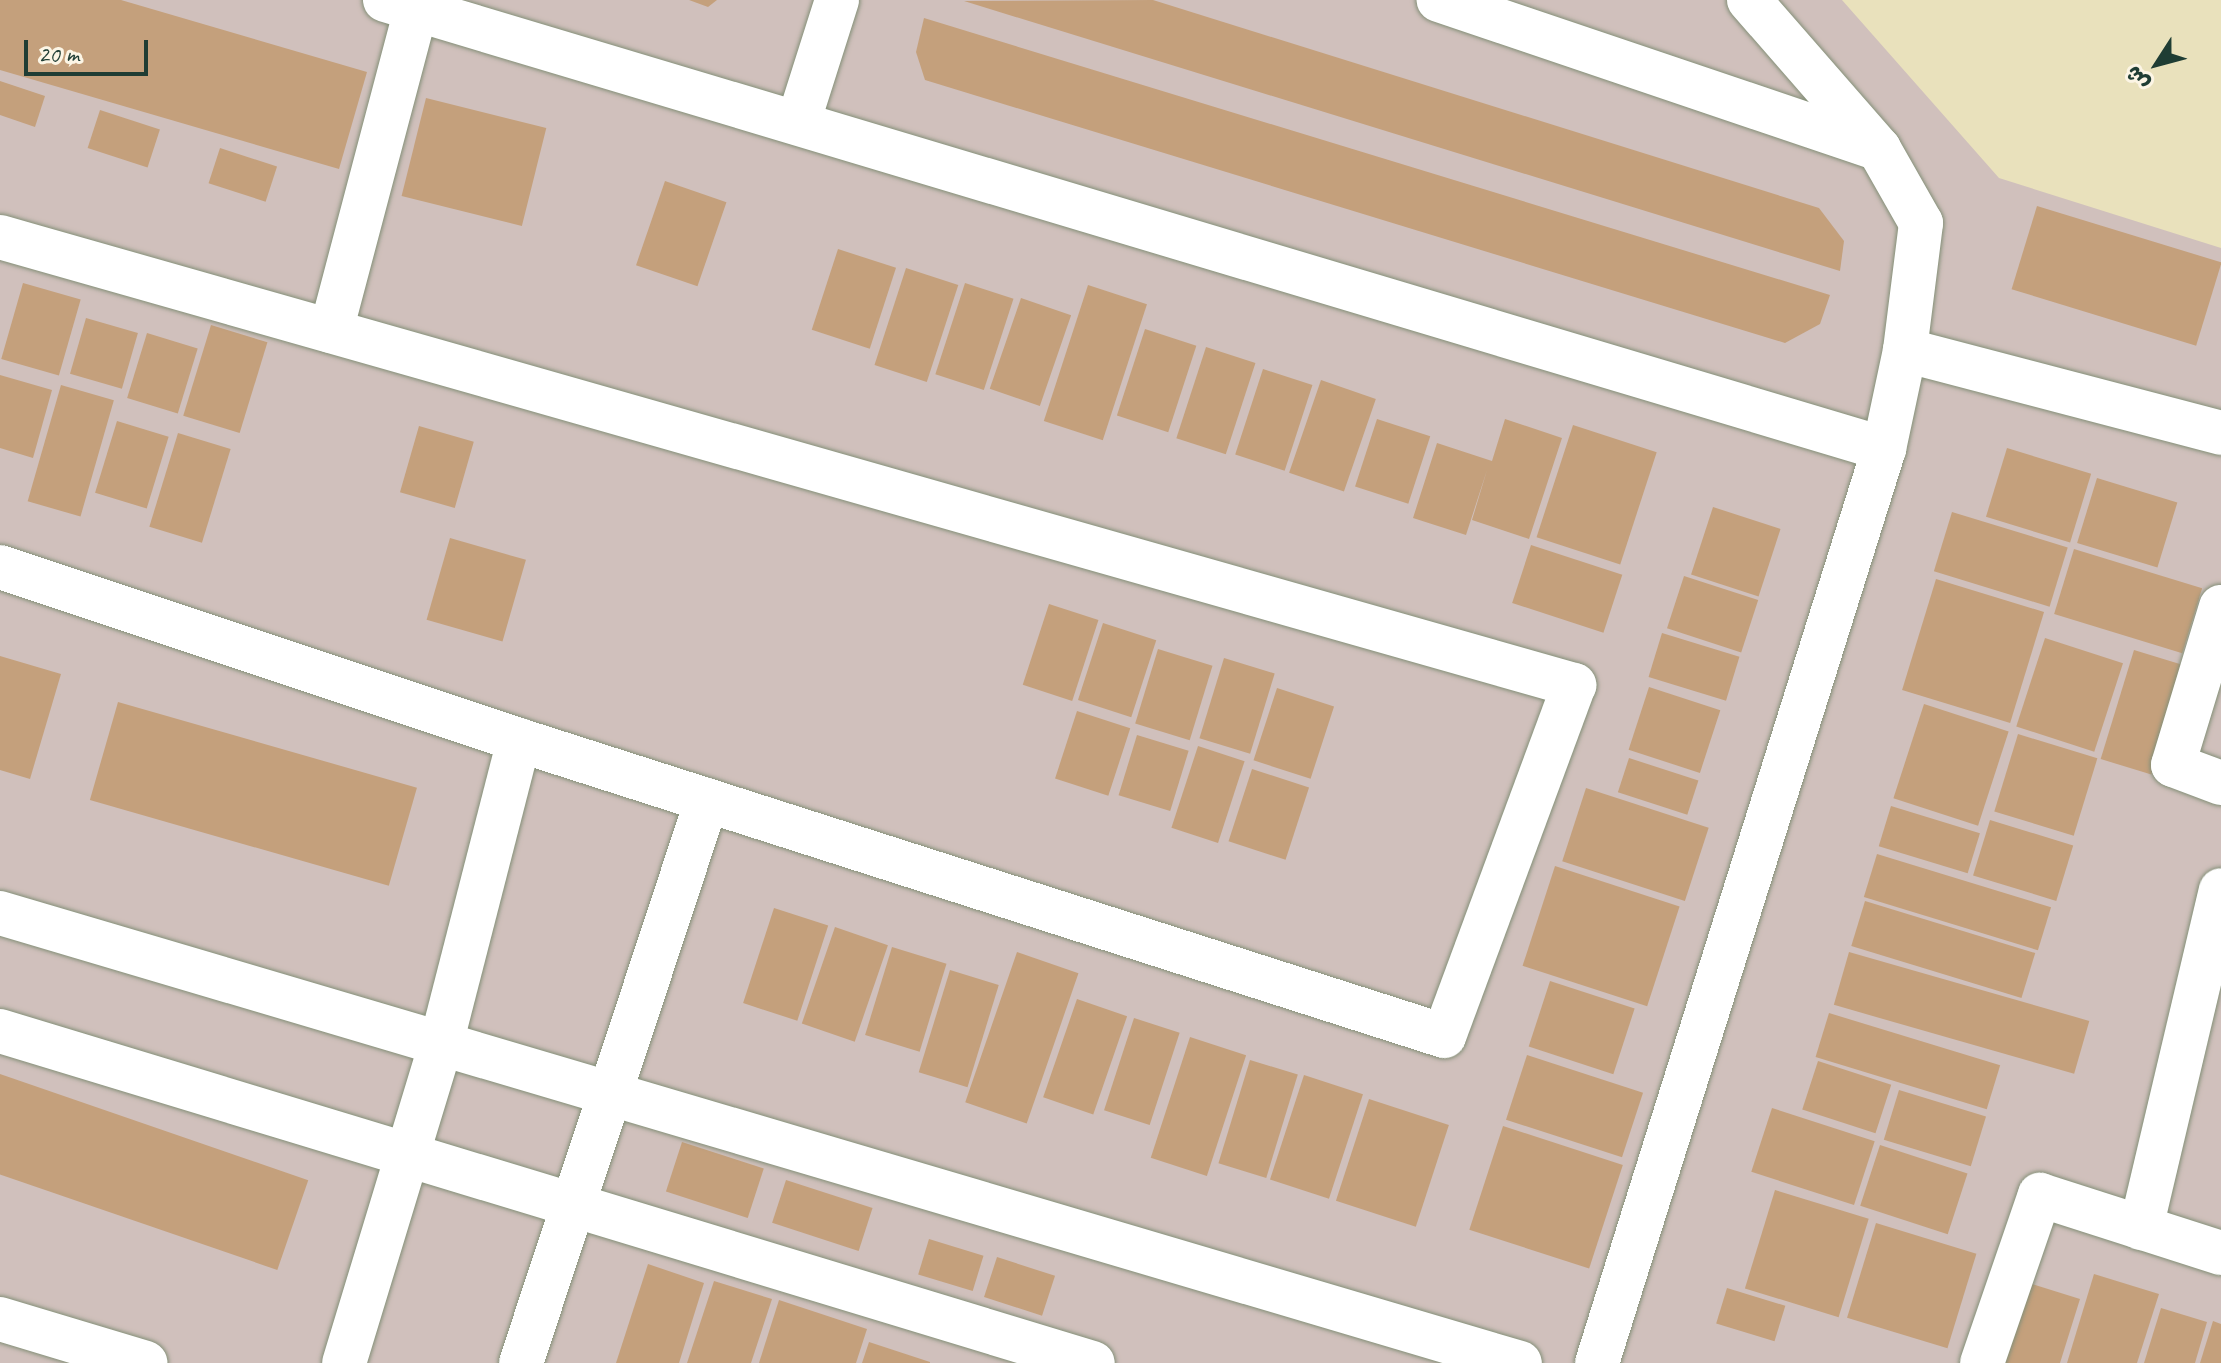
<!DOCTYPE html>
<html>
<head>
<meta charset="utf-8">
<style>
  body { margin:0 }
  #map { position:relative; width:2221px; height:1363px; overflow:hidden; background:#e9e1bc; font-family:Caveat,"Playpen Sans Arabic",sans-serif }
  div>[style] { position:absolute }
  .industrial>* { inset:0; background:#d0c0bc }
  .building>* { inset:0; background:#c4a07c; transform-origin:0 0 }
  .roads { filter:drop-shadow(0 0 2px #848f78) drop-shadow(0 0 2px #848f78) }
  .street>* { height:44px; margin:-22px; padding:0 22px; transform-origin:22px; border-radius:22px; background:#fff }
  span { translate:-50% -50%; white-space:nowrap; text-align:center; line-height:1.15; -webkit-text-stroke:6px #fcf5e5; paint-order:stroke }
  .north { position:absolute; left:2117px; top:24px; width:80px; height:80px; -webkit-text-stroke:6px #fcf5e5; paint-order:stroke; rotate:234deg; font-size:22px; font-weight:700; line-height:32px; text-align:center; color:#1f3d34 }
  .north::after { content:''; display:block; margin:auto; width:28px; height:36px; background:#1f3d34; clip-path:polygon(50% 0,100% 100%,50% 72%,0 100%) }
  .scale { position:absolute; left:24px; top:40px; width:124px; height:36px; box-sizing:border-box; border:4px solid #1f3d34; border-top:0; padding-left:10px; font-size:24px; line-height:28px; white-space:nowrap; color:#1f3d34; -webkit-text-stroke:6px #fcf5e5; paint-order:stroke }
</style>
</head>
<body>
<div id="map">
  <div class="industrial">
    <i style="clip-path:polygon(0 0,1842px 0,1999px 178px,2221px 248px,2221px 1363px,0 1363px)"></i>
  </div>
  <div class="building">
    <i style="clip-path:polygon(0 0,121px 0,367px 72px,339px 169px,0 70px)"></i>
    <i style="clip-path:polygon(689px 0,717px 0,708px 7px)"></i>
    <i style="clip-path:polygon(1153px 0,1819px 208px,1844px 241px,1840px 271px,964px 1px)"></i>
    <i style="clip-path:polygon(924px 18px,1830px 295px,1820px 324px,1785px 343px,925px 80px,916px 52px)"></i>
    <i style="clip-path:polygon(0 81px,45px 96px,35px 127px,0 115px)"></i>
    <i style="left:426px;top:98px;width:124px;height:101px;rotate:14deg"></i>
    <i style="left:100px;top:110px;width:63px;height:40px;rotate:18deg"></i>
    <i style="left:220px;top:148px;width:60px;height:37px;rotate:18deg"></i>
    <i style="left:665px;top:181px;width:65px;height:89px;rotate:19deg"></i>
    <i style="left:2037px;top:206px;width:193px;height:87px;rotate:17deg"></i>
    <i style="left:838px;top:249px;width:61px;height:85px;rotate:18deg"></i>
    <i style="left:906px;top:268px;width:55px;height:102px;rotate:18deg"></i>
    <i style="left:23px;top:283px;width:60px;height:79px;rotate:16deg"></i>
    <i style="left:965px;top:283px;width:51px;height:96px;rotate:18deg"></i>
    <i style="left:1088px;top:285px;width:62px;height:143px;rotate:18deg"></i>
    <i style="left:1021px;top:298px;width:53px;height:96px;rotate:19deg"></i>
    <i style="left:86px;top:318px;width:54px;height:58px;rotate:16deg"></i>
    <i style="left:211px;top:325px;width:59px;height:95px;rotate:17deg"></i>
    <i style="left:1145px;top:329px;width:54px;height:91px;rotate:18deg"></i>
    <i style="left:147px;top:333px;width:53px;height:68px;rotate:17deg"></i>
    <i style="left:1206px;top:347px;width:52px;height:96px;rotate:18deg"></i>
    <i style="left:1263px;top:369px;width:52px;height:90px;rotate:18deg"></i>
    <i style="clip-path:polygon(0 375px,52px 390px,33px 458px,0 448px)"></i>
    <i style="left:1321px;top:380px;width:58px;height:98px;rotate:19deg"></i>
    <i style="left:61px;top:385px;width:55px;height:121px;rotate:16deg"></i>
    <i style="left:1377px;top:419px;width:56px;height:71px;rotate:18deg"></i>
    <i style="clip-path:polygon(1505px 419px,1562px 438px,1529px 539px,1472px 520px,1487px 470px,1466px 535px,1413px 518px,1437px 443px,1492px 461px)"></i>
    <i style="left:117px;top:421px;width:54px;height:75px;rotate:17deg"></i>
    <i style="left:1573px;top:425px;width:88px;height:118px;rotate:18deg"></i>
    <i style="left:419px;top:426px;width:57px;height:69px;rotate:16deg"></i>
    <i style="left:178px;top:433px;width:55px;height:98px;rotate:17deg"></i>
    <i style="left:2007px;top:448px;width:88px;height:72px;rotate:17deg"></i>
    <i style="left:2097px;top:478px;width:84px;height:68px;rotate:17deg"></i>
    <i style="left:1713px;top:507px;width:71px;height:71px;rotate:18deg"></i>
    <i style="left:1952px;top:512px;width:121px;height:62px;rotate:17deg"></i>
    <i style="left:450px;top:538px;width:79px;height:85px;rotate:16deg"></i>
    <i style="left:1531px;top:545px;width:96px;height:61px;rotate:18deg"></i>
    <i style="left:2074px;top:549px;width:134px;height:68px;rotate:17deg"></i>
    <i style="left:1684px;top:576px;width:78px;height:55px;rotate:18deg"></i>
    <i style="left:1936px;top:579px;width:113px;height:116px;rotate:17deg"></i>
    <i style="left:1049px;top:604px;width:52px;height:85px;rotate:18deg"></i>
    <i style="left:1103px;top:623px;width:56px;height:81px;rotate:18deg"></i>
    <i style="left:1662px;top:633px;width:81px;height:46px;rotate:17deg"></i>
    <i style="left:2045px;top:638px;width:82px;height:93px;rotate:18deg"></i>
    <i style="left:1158px;top:649px;width:57px;height:78px;rotate:17deg"></i>
    <i style="left:2134px;top:650px;width:53px;height:114px;rotate:17deg"></i>
    <i style="clip-path:polygon(0 656px,61px 674px,30px 779px,0 770px)"></i>
    <i style="left:1224px;top:658px;width:53px;height:84px;rotate:17deg"></i>
    <i style="left:1649px;top:687px;width:75px;height:66px;rotate:18deg"></i>
    <i style="left:1277px;top:688px;width:60px;height:76px;rotate:18deg"></i>
    <i style="left:118px;top:702px;width:311px;height:102px;rotate:16deg"></i>
    <i style="left:1924px;top:704px;width:89px;height:99px;rotate:18deg"></i>
    <i style="left:1077px;top:711px;width:56px;height:71px;rotate:18deg"></i>
    <i style="left:2018px;top:734px;width:83px;height:81px;rotate:17deg"></i>
    <i style="left:1137px;top:735px;width:54px;height:63px;rotate:17deg"></i>
    <i style="left:1198px;top:746px;width:49px;height:86px;rotate:18deg"></i>
    <i style="left:1629px;top:758px;width:73px;height:36px;rotate:18deg"></i>
    <i style="left:1252px;top:769px;width:60px;height:76px;rotate:18deg"></i>
    <i style="left:1586px;top:788px;width:129px;height:77px;rotate:18deg"></i>
    <i style="left:1891px;top:806px;width:93px;height:42px;rotate:17deg"></i>
    <i style="left:1990px;top:820px;width:87px;height:58px;rotate:17deg"></i>
    <i style="left:1877px;top:854px;width:182px;height:45px;rotate:17deg"></i>
    <i style="left:1555px;top:866px;width:131px;height:105px;rotate:18deg"></i>
    <i style="left:1865px;top:901px;width:178px;height:47px;rotate:17deg"></i>
    <i style="left:774px;top:908px;width:57px;height:100px;rotate:18deg"></i>
    <i style="left:835px;top:927px;width:56px;height:102px;rotate:19deg"></i>
    <i style="left:892px;top:947px;width:57px;height:92px;rotate:17deg"></i>
    <i style="left:1017px;top:952px;width:65px;height:159px;rotate:19deg"></i>
    <i style="left:1849px;top:952px;width:250px;height:55px;rotate:16deg"></i>
    <i style="left:950px;top:970px;width:51px;height:107px;rotate:17deg"></i>
    <i style="left:1550px;top:981px;width:89px;height:69px;rotate:18deg"></i>
    <i style="left:1077px;top:999px;width:53px;height:104px;rotate:19deg"></i>
    <i style="left:1829px;top:1013px;width:179px;height:46px;rotate:17deg"></i>
    <i style="left:1134px;top:1018px;width:48px;height:97px;rotate:18deg"></i>
    <i style="left:1190px;top:1037px;width:59px;height:127px;rotate:18deg"></i>
    <i style="left:1527px;top:1055px;width:122px;height:68px;rotate:18deg"></i>
    <i style="left:1250px;top:1060px;width:50px;height:108px;rotate:17deg"></i>
    <i style="left:1818px;top:1061px;width:77px;height:51px;rotate:18deg"></i>
    <i style="left:0;top:1074px;width:326px;height:95px;rotate:19deg"></i>
    <i style="left:1304px;top:1075px;width:62px;height:110px;rotate:18deg"></i>
    <i style="left:1899px;top:1090px;width:91px;height:52px;rotate:17deg"></i>
    <i style="left:1369px;top:1099px;width:84px;height:107px;rotate:18deg"></i>
    <i style="left:1772px;top:1108px;width:108px;height:67px;rotate:18deg"></i>
    <i style="left:1503px;top:1126px;width:126px;height:109px;rotate:18deg"></i>
    <i style="left:682px;top:1142px;width:86px;height:52px;rotate:18deg"></i>
    <i style="left:1880px;top:1145px;width:92px;height:64px;rotate:18deg"></i>
    <i style="left:786px;top:1180px;width:91px;height:45px;rotate:18deg"></i>
    <i style="left:1775px;top:1190px;width:98px;height:103px;rotate:17deg"></i>
    <i style="left:1876px;top:1223px;width:105px;height:99px;rotate:17deg"></i>
    <i style="left:929px;top:1239px;width:57px;height:37px;rotate:17deg"></i>
    <i style="left:997px;top:1257px;width:61px;height:42px;rotate:18deg"></i>
    <i style="clip-path:polygon(648px 1264px,704px 1283px,679px 1363px,616px 1363px)"></i>
    <i style="clip-path:polygon(2094px 1274px,2159px 1294px,2137px 1363px,2067px 1363px)"></i>
    <i style="clip-path:polygon(714px 1281px,772px 1299px,751px 1363px,687px 1363px)"></i>
    <i style="clip-path:polygon(2026px 1282px,2080px 1299px,2060px 1363px,2000px 1363px)"></i>
    <i style="left:1727px;top:1288px;width:61px;height:37px;rotate:17deg"></i>
    <i style="clip-path:polygon(779px 1300px,867px 1329px,856px 1363px,759px 1363px)"></i>
    <i style="clip-path:polygon(2161px 1308px,2207px 1322px,2195px 1363px,2144px 1363px)"></i>
    <i style="clip-path:polygon(2213px 1321px,2221px 1324px,2221px 1363px,2200px 1363px)"></i>
    <i style="clip-path:polygon(869px 1342px,930px 1362px,930px 1363px,862px 1363px)"></i>
  </div>
  <div class="roads">
    <div class="street">
      <i style="left:385px;top:0;width:1565px;rotate:16.67deg"></i>
      <i style="left:1884px;top:449px;width:101px;rotate:-78deg"></i>
      <i style="left:1905px;top:350px;width:128px;rotate:-82.8deg"></i>
      <i style="left:1921px;top:223px;width:85px;rotate:-119.6deg"></i>
      <i style="left:1879px;top:149px;width:465px;rotate:-161.3deg"></i>
      <i style="left:1749px;top:0;width:198px;rotate:48.9deg"></i>
      <i style="left:798px;top:123px;width:129px;rotate:-72.4deg"></i>
      <i style="left:0;top:237px;width:1637px;rotate:15.89deg"></i>
      <i style="left:1574px;top:685px;width:374px;rotate:110.3deg"></i>
      <i style="left:1444px;top:1036px;width:971px;rotate:-162.26deg"></i>
      <i style="left:331px;top:331px;width:333px;rotate:-75.2deg"></i>
      <i style="left:1905px;top:350px;width:327px;rotate:14.7deg"></i>
      <i style="left:0;top:567px;width:547px;rotate:18.43deg"></i>
      <i style="left:519px;top:740px;width:314px;rotate:104.4deg"></i>
      <i style="left:441px;top:1044px;width:333px;rotate:106.9deg"></i>
      <i style="left:2221px;top:607px;width:165px;rotate:106.9deg"></i>
      <i style="left:2173px;top:765px;width:51px;rotate:20.6deg"></i>
      <i style="left:0;top:913px;width:1585px;rotate:16.49deg"></i>
      <i style="left:0;top:1031px;width:1142px;rotate:16.9deg"></i>
      <i style="left:2141px;top:1228px;width:347px;rotate:-76.7deg"></i>
      <i style="left:0;top:1319px;width:152px;rotate:16.8deg"></i>
      <i style="left:521px;top:1363px;width:593px;rotate:-71.72deg"></i>
      <i style="left:1597px;top:1363px;width:958px;rotate:-72.57deg"></i>
      <i style="left:1982px;top:1363px;width:178px;rotate:-71deg"></i>
      <i style="left:2040px;top:1195px;width:190px;rotate:17.8deg"></i>
    </div>
  </div>
  <div class="north">ش</div>
  <div class="scale">20 m</div>
</div>
</body>
</html>
